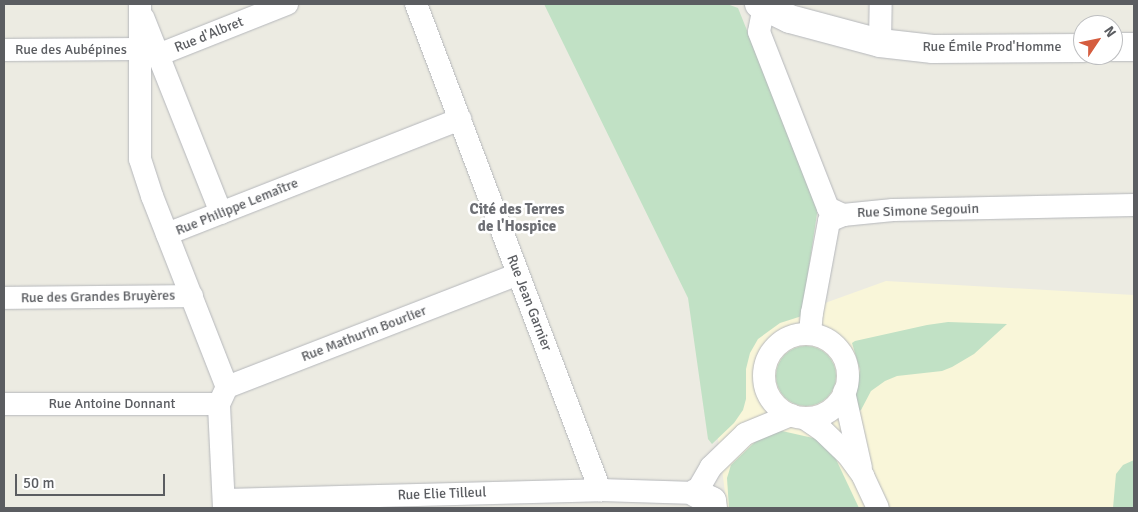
<!DOCTYPE html>
<html>
<head>
<meta charset="utf-8">
<style>
  body { margin:0 }
  #map { position:relative; width:1138px; height:512px; overflow:hidden; background:#ecebe2; font-family:Signika,sans-serif }
  div>[style] { position:absolute }
  .commercial>* { inset:0; background:#f9f6d9 }
  .green>* { inset:0; background:#c1e1c5 }
  .round { border-radius:50% }
  .roads { filter:drop-shadow(0 0 1px #b5b7bb) drop-shadow(0 0 1px #b5b7bb) }
  .minor>* { height:22px; margin:-11px; padding:0 11px; transform-origin:11px; border-radius:11px; background:#fff }
  .minor>.ring { margin:-11px; padding:0; box-sizing:content-box; background:none; border:22px solid #fff; border-radius:50% }
  .tertiary>* { height:28px; margin:-14px; padding:0 14px; transform-origin:14px; border-radius:14px; background:#fff }
  span { translate:-50% -50%; white-space:nowrap; text-align:center; line-height:1.15; -webkit-text-stroke:5px #fff; paint-order:stroke }
  .street-label { font-size:14px; color:#5b5d61 }
  .neighbourhood-label { font-size:15px; color:#6c6e73; font-weight:700 }
  .frame { position:absolute; inset:0; border:5px solid #5b5d61; pointer-events:none }
  .north { position:absolute; left:1073px; top:15px; width:50px; height:50px; box-sizing:border-box; background:#fff; border:1px solid #bdbec0; border-radius:50%; rotate:56deg; font-size:14px; font-weight:700; line-height:20px; text-align:center; color:#5b5d61 }
  .north::after { content:''; display:block; margin:auto; width:18px; height:22px; background:#d55d3f; clip-path:polygon(50% 0,100% 100%,50% 72%,0 100%) }
  .scale { position:absolute; left:15px; top:474px; width:150px; height:22px; box-sizing:border-box; border:2px solid #5b5d61; border-top:0; padding-left:6px; font-size:15px; line-height:18px; white-space:nowrap; color:#5b5d61; -webkit-text-stroke:4px #fff; paint-order:stroke }
</style>
</head>
<body>
<div id="map">
  <div class="commercial">
    <i style="clip-path:polygon(886px 281px,1134px 295px,1134px 508px,727px 508px,706px 346px)"></i>
  </div>
  <div class="green">
    <i style="clip-path:polygon(544px 4px,727px 4px,738px 8px,818px 207px,807px 280px,805px 315px,780px 323px,758px 339px,750px 353px,746px 369px,746px 399px,743px 410px,734px 423px,712px 444px,708px 439px,688px 298px)"></i>
    <i style="clip-path:polygon(948px 322px,1007px 324px,974px 354px,952px 367px,942px 371px,897px 376px,885px 381px,871px 391px,861px 410px,857px 412px,855px 397px,860px 370px,852px 343px,855px 341px,927px 325px)"></i>
    <i class="round" style="left:776px;top:346px;width:60px;height:60px"></i>
    <i style="clip-path:polygon(782px 431px,813px 438px,822px 442px,833px 453px,859px 508px,729px 508px,727px 478px,731px 465px,757px 440px,772px 432px)"></i>
    <i style="clip-path:polygon(1134px 460px,1134px 508px,1113px 508px,1116px 474px,1123px 465px)"></i>
  </div>
  <div class="roads">
    <div class="minor">
      <i style="left:140px;top:4px;width:155px;rotate:90deg"></i>
      <i style="left:140px;top:159px;width:39px;rotate:72deg"></i>
      <i style="left:152px;top:196px;width:205px;rotate:68.6deg"></i>
      <i style="left:416px;top:4px;width:520px;rotate:69.26deg"></i>
      <i style="left:764px;top:6px;width:26px;rotate:101deg"></i>
      <i style="left:759px;top:32px;width:189px;rotate:68.6deg"></i>
      <i style="left:828px;top:208px;width:17px;rotate:25deg"></i>
      <i style="left:843px;top:215px;width:50px;rotate:-5.7deg"></i>
      <i style="left:893px;top:210px;width:241px;rotate:-1.2deg"></i>
      <i style="left:143px;top:17px;width:211px;rotate:68.3deg"></i>
      <i style="left:880px;top:43px;width:39px;rotate:-89deg"></i>
      <i style="left:4px;top:50px;width:134px;rotate:-0.4deg"></i>
      <i style="left:158px;top:55px;width:139px;rotate:-21.6deg"></i>
      <i style="left:167px;top:234px;width:315px;rotate:-21.4deg"></i>
      <i style="left:4px;top:298px;width:188px;rotate:-0.6deg"></i>
      <i class="ring" style="left:764px;top:334px;width:62px;height:62px"></i>
      <i style="left:810px;top:334px;width:21px;rotate:-85deg"></i>
      <i style="left:812px;top:313px;width:94px;rotate:-79.5deg"></i>
      <i style="left:829px;top:221px;width:15px;rotate:-23deg"></i>
      <i style="left:844px;top:392px;width:78px;rotate:77.4deg"></i>
      <i style="left:4px;top:404px;width:215px"></i>
      <i style="left:804px;top:418px;width:22px;rotate:34deg"></i>
      <i style="left:822px;top:430px;width:36px;rotate:44deg"></i>
      <i style="left:848px;top:455px;width:26px;rotate:54deg"></i>
      <i style="left:863px;top:476px;width:35px;rotate:65deg"></i>
      <i style="left:225px;top:500px;width:375px;rotate:-1.5deg"></i>
      <i style="left:600px;top:490px;width:96px;rotate:1.8deg"></i>
      <i style="left:696px;top:493px;width:30px;rotate:-60deg"></i>
      <i style="left:711px;top:467px;width:47px;rotate:-44.1deg"></i>
      <i style="left:745px;top:434px;width:50px;rotate:-22.4deg"></i>
      <i style="left:224px;top:508px;width:104px;rotate:-92.8deg"></i>
      <i style="left:219px;top:404px;width:19px;rotate:-65deg"></i>
      <i style="left:227px;top:387px;width:312px;rotate:-21.2deg"></i>
    </div>
    <div class="tertiary">
      <i style="left:759px;top:4px;width:34px;rotate:26deg"></i>
      <i style="left:790px;top:19px;width:93px;rotate:14.9deg"></i>
      <i style="left:880px;top:43px;width:53px;rotate:6.5deg"></i>
      <i style="left:933px;top:49px;width:150px;rotate:-0.4deg"></i>
      <i style="left:1113px;top:47px;width:21px"></i>
      <i style="left:696px;top:493px;width:18px;rotate:27deg"></i>
      <i style="left:712px;top:501px;width:7px;rotate:82deg"></i>
    </div>
  </div>
  <div class="street-label">
    <span style="left:209px;top:35px;rotate:-22deg">Rue d'Albret</span>
    <span style="left:992px;top:47px">Rue Émile Prod'Homme</span>
    <span style="left:71px;top:50px">Rue des Aubépines</span>
    <span style="left:237px;top:207px;rotate:-22deg">Rue Philippe Lemaître</span>
    <span style="left:918px;top:211px;rotate:-2deg">Rue Simone Segouin</span>
    <span style="left:98px;top:297px;rotate:-1deg">Rue des Grandes Bruyères</span>
    <span style="left:529px;top:303px;rotate:69deg">Rue Jean Garnier</span>
    <span style="left:364px;top:334px;rotate:-21deg">Rue Mathurin Bourlier</span>
    <span style="left:112px;top:404px">Rue Antoine Donnant</span>
    <span style="left:442px;top:494px;rotate:-2deg">Rue Elie Tilleul</span>
  </div>
  <div class="neighbourhood-label">
    <span style="left:517px;top:218px">Cité des Terres<br>de l'Hospice</span>
  </div>
  <div class="frame"></div>
  <div class="north">N</div>
  <div class="scale">50 m</div>
</div>
</body>
</html>
